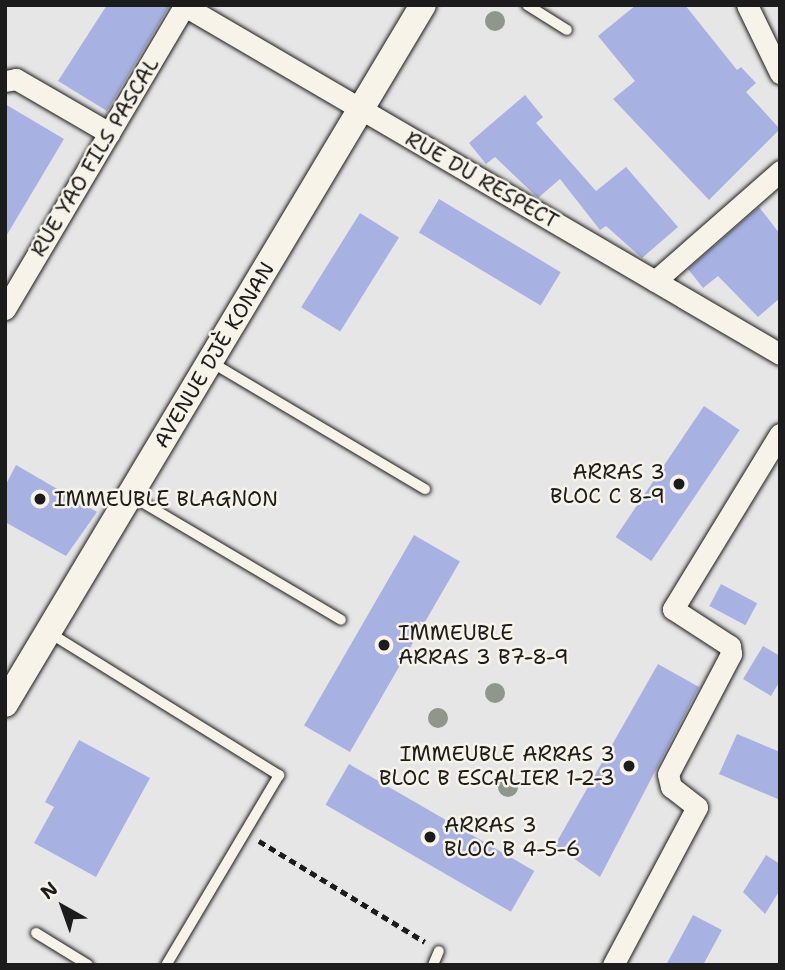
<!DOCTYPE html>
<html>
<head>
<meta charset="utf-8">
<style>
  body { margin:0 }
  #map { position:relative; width:785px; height:970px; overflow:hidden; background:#e7e6e7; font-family:"Shantell Sans",sans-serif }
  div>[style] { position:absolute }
  .building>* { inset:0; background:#a7b2e2; transform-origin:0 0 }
  .path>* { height:4.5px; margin-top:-2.25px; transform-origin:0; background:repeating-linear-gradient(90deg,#1c1c1c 0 7px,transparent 0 12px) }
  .roads { filter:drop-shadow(0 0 2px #1c1c1c) drop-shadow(0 0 2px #1c1c1c) }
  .service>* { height:10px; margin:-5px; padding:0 5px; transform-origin:5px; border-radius:5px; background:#f7f3e8 }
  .minor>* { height:21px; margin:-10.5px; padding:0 10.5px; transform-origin:10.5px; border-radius:10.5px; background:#f7f3e8 }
  .tertiary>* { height:26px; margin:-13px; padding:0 13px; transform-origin:13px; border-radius:13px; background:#f7f3e8 }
  .trees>* { width:20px; height:20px; margin:-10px; border-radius:50%; background:#8f968c }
  .dots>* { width:19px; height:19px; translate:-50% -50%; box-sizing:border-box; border:4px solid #f7f3e8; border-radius:50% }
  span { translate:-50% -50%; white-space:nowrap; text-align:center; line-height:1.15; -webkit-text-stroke:5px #f7f3e8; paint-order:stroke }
  .street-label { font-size:21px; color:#1c1c1c }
  .poi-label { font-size:21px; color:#1c1c1c }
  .right { translate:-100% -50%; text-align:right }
  .left { translate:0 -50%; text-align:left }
  .frame { position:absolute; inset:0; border:7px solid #1c1c1c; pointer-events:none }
  .north { position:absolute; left:28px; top:872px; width:70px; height:70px; -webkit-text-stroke:5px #f7f3e8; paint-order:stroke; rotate:320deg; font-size:19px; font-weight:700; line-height:28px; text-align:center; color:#1c1c1c }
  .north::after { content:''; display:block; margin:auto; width:24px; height:32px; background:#1c1c1c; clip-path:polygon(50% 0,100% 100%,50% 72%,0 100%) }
</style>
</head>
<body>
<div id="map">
  <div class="building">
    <i style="clip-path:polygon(107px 5px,170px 5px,107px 111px,58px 81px)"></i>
    <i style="clip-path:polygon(636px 5px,685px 5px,737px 70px,741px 67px,756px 83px,746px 92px,780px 129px,709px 200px,613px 99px,635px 81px,598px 36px)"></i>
    <i style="clip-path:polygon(525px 95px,543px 117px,536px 123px,596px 191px,626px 167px,678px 227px,642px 258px,606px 226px,600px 230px,560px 179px,538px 198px,495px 157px,486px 164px,469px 143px)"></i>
    <i style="clip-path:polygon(5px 104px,64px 139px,5px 238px)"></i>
    <i style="left:439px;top:199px;width:142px;height:39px;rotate:31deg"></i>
    <i style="clip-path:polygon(759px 207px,780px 234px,780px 298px,758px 317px,718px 276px,703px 288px,688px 269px)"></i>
    <i style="left:360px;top:213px;width:46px;height:111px;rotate:32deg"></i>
    <i style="left:704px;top:406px;width:43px;height:158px;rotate:34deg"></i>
    <i style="clip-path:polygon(16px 465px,97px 512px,66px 556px,5px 522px,5px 486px)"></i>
    <i style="left:414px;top:535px;width:53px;height:220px;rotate:30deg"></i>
    <i style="left:721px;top:584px;width:41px;height:25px;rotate:28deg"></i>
    <i style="clip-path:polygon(763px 646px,780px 656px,780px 681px,771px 696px,743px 679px)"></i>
    <i style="clip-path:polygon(658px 664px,699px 687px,600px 877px,555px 845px)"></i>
    <i style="clip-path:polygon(737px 734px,780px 752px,780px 800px,719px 774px)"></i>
    <i style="clip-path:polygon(79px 740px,150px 778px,96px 877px,34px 843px,54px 807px,45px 802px)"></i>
    <i style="left:349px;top:764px;width:214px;height:47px;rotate:30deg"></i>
    <i style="clip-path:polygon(766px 855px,780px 864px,780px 890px,765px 914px,743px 892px)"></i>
    <i style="clip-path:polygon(693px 915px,722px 930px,703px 965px,666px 965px)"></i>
  </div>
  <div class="path">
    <i style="left:259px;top:841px;width:194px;rotate:31.3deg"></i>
  </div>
  <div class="roads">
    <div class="service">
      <i style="left:527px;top:5px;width:47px;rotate:32deg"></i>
      <i style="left:211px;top:362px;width:249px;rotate:30.7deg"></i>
      <i style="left:130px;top:495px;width:245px;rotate:30.6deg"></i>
      <i style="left:48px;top:632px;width:272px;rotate:31.8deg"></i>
      <i style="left:279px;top:775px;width:221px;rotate:120.7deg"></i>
      <i style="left:36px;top:933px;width:61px;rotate:31.6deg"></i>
      <i style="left:433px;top:965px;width:15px;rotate:-67deg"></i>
    </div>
    <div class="minor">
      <i style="left:183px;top:5px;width:692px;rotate:30.31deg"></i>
      <i style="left:747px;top:5px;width:76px;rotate:64.1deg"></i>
      <i style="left:5px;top:81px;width:11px;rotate:-10deg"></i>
      <i style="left:16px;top:79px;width:108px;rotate:30.1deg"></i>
      <i style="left:655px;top:281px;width:167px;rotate:-41.3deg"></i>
      <i style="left:5px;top:309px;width:353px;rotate:-59.4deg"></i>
      <i style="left:613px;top:965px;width:179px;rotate:-62deg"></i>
      <i style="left:697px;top:807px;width:33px;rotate:-142deg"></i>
      <i style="left:671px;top:787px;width:13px;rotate:-103deg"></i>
      <i style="left:668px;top:774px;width:136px;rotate:-62.3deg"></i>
      <i style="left:731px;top:654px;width:8px;rotate:-97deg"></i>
      <i style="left:730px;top:646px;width:68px;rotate:-147deg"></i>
      <i style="left:673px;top:609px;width:205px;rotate:-58.6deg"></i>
    </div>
    <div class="tertiary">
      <i style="left:5px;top:704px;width:814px;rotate:-59.12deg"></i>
    </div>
  </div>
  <div class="trees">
    <i style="left:495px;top:21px"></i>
    <i style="left:495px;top:693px"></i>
    <i style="left:438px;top:718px"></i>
    <i style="left:508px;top:787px"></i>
  </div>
  <div class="dots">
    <i style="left:679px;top:484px;background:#1c1c1c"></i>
    <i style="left:40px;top:499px;background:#1c1c1c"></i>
    <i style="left:384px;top:645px;background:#1c1c1c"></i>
    <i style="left:629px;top:766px;background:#1c1c1c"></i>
    <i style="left:430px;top:837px;background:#1c1c1c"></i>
  </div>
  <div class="street-label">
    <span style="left:95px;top:157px;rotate:-59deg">RUE YAO FILS PASCAL</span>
    <span style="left:482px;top:180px;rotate:30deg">RUE DU RESPECT</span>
    <span style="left:214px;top:355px;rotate:-59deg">AVENUE DJÈ KONAN</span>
  </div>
  <div class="poi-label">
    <span class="right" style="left:665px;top:484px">ARRAS 3<br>BLOC C 8-9</span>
    <span class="left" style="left:54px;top:499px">IMMEUBLE BLAGNON</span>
    <span class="left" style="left:398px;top:645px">IMMEUBLE<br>ARRAS 3 B7-8-9</span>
    <span class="right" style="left:615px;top:766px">IMMEUBLE ARRAS 3<br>BLOC B ESCALIER 1-2-3</span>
    <span class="left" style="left:444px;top:837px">ARRAS 3<br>BLOC B 4-5-6</span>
  </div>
  <div class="frame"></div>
  <div class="north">N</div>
</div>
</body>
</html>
